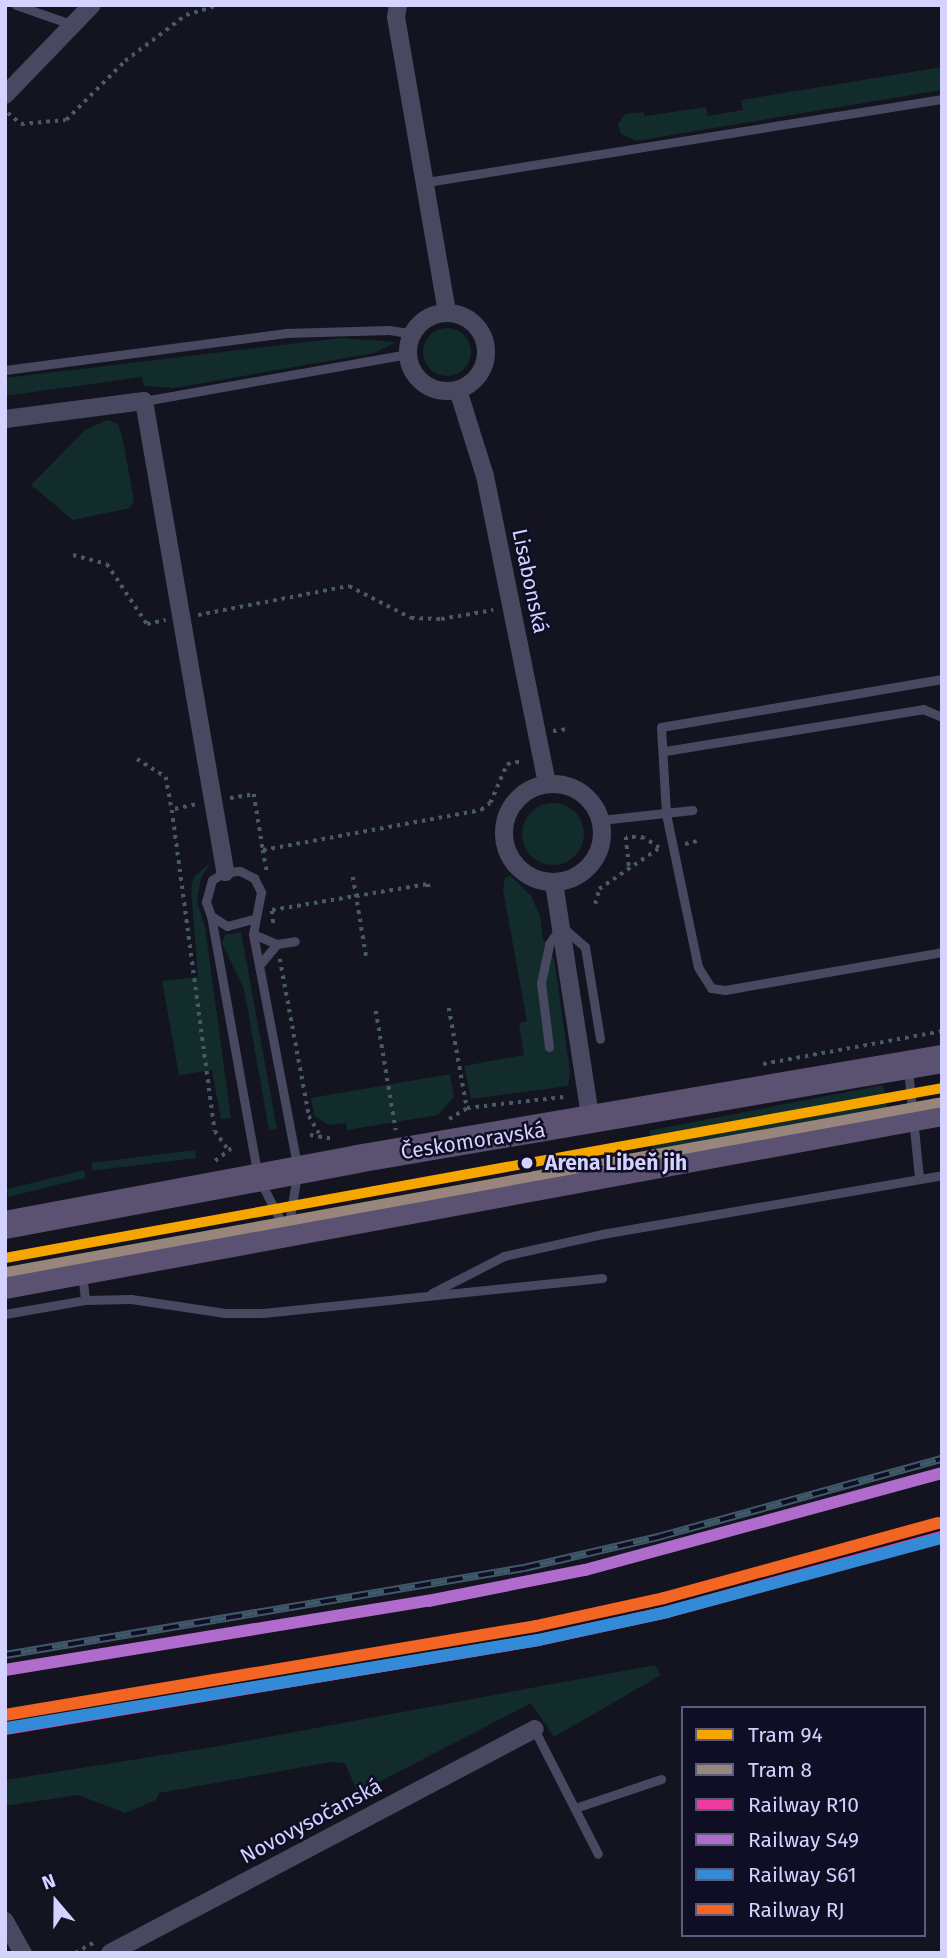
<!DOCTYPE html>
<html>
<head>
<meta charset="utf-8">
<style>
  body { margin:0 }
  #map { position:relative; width:947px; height:1958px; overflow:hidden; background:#141320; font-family:"Fira Sans",sans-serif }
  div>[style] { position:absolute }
  .green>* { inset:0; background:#112c2b; transform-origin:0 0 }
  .round { border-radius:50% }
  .path>* { height:3.5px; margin-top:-1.75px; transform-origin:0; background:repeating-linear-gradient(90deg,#495a67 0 3.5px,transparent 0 8.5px) }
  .service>* { height:9px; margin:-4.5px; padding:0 4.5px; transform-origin:4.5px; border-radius:4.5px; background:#484861 }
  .minor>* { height:18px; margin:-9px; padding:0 9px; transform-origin:9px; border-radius:9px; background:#484861 }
  .minor>.ring { margin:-9px; padding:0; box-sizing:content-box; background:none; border:18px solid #484861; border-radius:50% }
  .primary>* { height:28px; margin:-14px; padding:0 14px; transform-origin:14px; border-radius:14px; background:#5b5272 }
  .rail>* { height:8px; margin-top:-4px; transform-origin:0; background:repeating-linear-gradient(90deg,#100e25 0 16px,#40596a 0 32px); box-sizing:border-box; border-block:2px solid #40596a }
  .rail-1>* { height:12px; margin:-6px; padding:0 6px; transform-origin:6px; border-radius:6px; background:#f13a9d }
  .rail-2>* { height:12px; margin:-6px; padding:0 6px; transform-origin:6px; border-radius:6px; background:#b06ccc }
  .rail-3>* { height:12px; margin:-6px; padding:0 6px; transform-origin:6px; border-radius:6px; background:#338bd7 }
  .rail-4>* { height:12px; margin:-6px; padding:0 6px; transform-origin:6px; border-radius:6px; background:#f26522 }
  .tram-1>* { height:10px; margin:-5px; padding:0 5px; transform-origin:5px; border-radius:5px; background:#f7a600 }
  .tram-2>* { height:10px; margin:-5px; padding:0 5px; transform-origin:5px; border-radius:5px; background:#98867c }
  .dots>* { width:19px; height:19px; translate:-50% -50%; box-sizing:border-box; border:4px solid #100e25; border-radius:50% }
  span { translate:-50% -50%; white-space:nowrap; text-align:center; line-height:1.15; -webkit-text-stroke:5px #100e25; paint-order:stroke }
  .street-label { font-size:21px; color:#d4d2ff }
  .stop-label { font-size:21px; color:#d4d2ff; font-weight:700 }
  .left { translate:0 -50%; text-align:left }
  .frame { position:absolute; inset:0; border:7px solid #d4d2ff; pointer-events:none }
  .legend { position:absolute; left:681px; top:1706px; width:245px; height:231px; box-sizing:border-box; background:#100e25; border:2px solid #5e5c7c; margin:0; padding:9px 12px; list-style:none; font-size:21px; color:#d4d2ff }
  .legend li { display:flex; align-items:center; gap:14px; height:35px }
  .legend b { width:35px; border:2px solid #5e5c7c }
  .north { position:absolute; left:21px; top:1867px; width:70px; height:70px; -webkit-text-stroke:5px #100e25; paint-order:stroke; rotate:340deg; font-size:19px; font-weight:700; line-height:28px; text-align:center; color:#d4d2ff }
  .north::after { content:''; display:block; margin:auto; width:24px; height:32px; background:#d4d2ff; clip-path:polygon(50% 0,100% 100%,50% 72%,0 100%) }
</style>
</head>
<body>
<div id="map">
  <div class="green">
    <i style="clip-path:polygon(942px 67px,942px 90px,636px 141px,621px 134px,618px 124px,625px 114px,644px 112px,645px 116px,706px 107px,708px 116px,743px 110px,741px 100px)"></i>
    <i class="round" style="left:423px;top:328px;width:48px;height:48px"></i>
    <i style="clip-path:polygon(341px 338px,396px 342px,374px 353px,174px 388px,144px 386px,142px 377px,5px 396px,5px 378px)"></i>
    <i style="clip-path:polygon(107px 420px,118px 424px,122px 436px,134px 500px,130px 508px,73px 520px,31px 485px,85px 430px)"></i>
    <i class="round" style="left:522px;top:803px;width:62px;height:62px"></i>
    <i style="clip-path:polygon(211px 862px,201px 878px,197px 901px,205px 927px,231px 1118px,221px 1119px,212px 1070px,179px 1075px,162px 981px,198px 977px,191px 888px,194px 877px)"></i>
    <i style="clip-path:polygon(510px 875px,531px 896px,540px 916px,543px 939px,554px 958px,570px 1071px,568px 1086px,471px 1099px,464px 1066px,524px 1055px,519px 1023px,527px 1021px,503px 890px,505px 878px)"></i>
    <i style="clip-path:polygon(241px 932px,277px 1129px,269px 1130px,244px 989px,222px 943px,225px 935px)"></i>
    <i style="clip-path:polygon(450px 1074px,454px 1097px,438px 1115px,347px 1130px,346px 1123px,329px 1125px,314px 1116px,311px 1098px)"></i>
    <i style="left:883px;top:1085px;width:26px;height:238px;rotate:79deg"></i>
    <i style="left:195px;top:1150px;width:8px;height:104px;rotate:83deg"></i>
    <i style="left:84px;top:1170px;width:8px;height:80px;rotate:76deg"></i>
    <i style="clip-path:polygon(655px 1665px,661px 1675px,554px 1737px,531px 1703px,358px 1793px,345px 1763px,331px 1762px,159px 1793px,156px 1800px,125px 1813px,78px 1795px,5px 1806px,5px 1780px,213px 1747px)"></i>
  </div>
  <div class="path">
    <i style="left:8px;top:113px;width:17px;rotate:40deg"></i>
    <i style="left:21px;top:124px;width:45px;rotate:-5.1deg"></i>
    <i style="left:66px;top:120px;width:83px;rotate:-45deg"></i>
    <i style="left:125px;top:61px;width:76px;rotate:-37deg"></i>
    <i style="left:186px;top:15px;width:34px;rotate:-17deg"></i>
    <i style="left:73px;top:555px;width:35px;rotate:15deg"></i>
    <i style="left:107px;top:564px;width:72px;rotate:56.3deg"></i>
    <i style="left:147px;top:624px;width:19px;rotate:-12deg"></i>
    <i style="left:198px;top:615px;width:154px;rotate:-10.9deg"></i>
    <i style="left:349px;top:586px;width:70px;rotate:27.3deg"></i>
    <i style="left:411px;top:618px;width:30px;rotate:2deg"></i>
    <i style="left:441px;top:619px;width:53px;rotate:-9.8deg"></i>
    <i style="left:553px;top:731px;width:15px;rotate:-8deg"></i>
    <i style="left:137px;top:759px;width:34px;rotate:32deg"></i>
    <i style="left:166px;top:777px;width:34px;rotate:80deg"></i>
    <i style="left:230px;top:798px;width:24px;rotate:-9deg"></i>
    <i style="left:254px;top:794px;width:57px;rotate:80.9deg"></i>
    <i style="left:263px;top:850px;width:222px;rotate:-10.4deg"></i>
    <i style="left:481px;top:810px;width:11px;rotate:-38deg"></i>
    <i style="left:490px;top:803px;width:43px;rotate:-66.4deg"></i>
    <i style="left:507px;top:764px;width:17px;rotate:-10deg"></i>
    <i style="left:195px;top:805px;width:24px;rotate:168deg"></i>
    <i style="left:172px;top:810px;width:324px;rotate:82.4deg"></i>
    <i style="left:215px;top:1131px;width:21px;rotate:55deg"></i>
    <i style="left:685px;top:844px;width:12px;rotate:-14deg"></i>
    <i style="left:263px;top:850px;width:22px;rotate:80deg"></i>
    <i style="left:353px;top:877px;width:85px;rotate:80.5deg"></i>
    <i style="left:595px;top:904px;width:16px;rotate:-75deg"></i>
    <i style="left:599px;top:889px;width:73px;rotate:-34.3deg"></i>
    <i style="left:659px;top:848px;width:18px;rotate:-146deg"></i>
    <i style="left:644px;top:838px;width:18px;rotate:-177deg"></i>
    <i style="left:626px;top:837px;width:31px;rotate:84deg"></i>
    <i style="left:272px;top:910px;width:158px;rotate:-9.5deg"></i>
    <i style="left:428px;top:884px;width:4px;rotate:76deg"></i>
    <i style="left:272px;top:911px;width:16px;rotate:83deg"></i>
    <i style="left:280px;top:959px;width:160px;rotate:79.5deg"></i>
    <i style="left:309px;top:1116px;width:20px;rotate:60deg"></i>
    <i style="left:449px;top:1008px;width:102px;rotate:79.8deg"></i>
    <i style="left:376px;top:1011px;width:121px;rotate:80.5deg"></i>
    <i style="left:763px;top:1064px;width:182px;rotate:-10.4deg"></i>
    <i style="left:449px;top:1119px;width:21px;rotate:-31deg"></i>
    <i style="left:467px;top:1108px;width:97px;rotate:-6.5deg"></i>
    <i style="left:310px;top:1135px;width:25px;rotate:9deg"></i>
    <i style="left:215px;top:1161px;width:23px;rotate:-38deg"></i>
    <i style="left:75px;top:1953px;width:23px;rotate:-29deg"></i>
  </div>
  <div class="service">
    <i style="left:16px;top:5px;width:58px;rotate:19.1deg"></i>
    <i style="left:427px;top:182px;width:522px;rotate:-9.16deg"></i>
    <i style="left:5px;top:370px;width:282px;rotate:-7.5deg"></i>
    <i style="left:285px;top:333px;width:104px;rotate:-1.7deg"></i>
    <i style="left:389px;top:330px;width:24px;rotate:9deg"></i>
    <i style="left:144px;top:401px;width:268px;rotate:-10.1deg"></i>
    <i style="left:942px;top:679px;width:285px;rotate:170.3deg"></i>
    <i style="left:661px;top:727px;width:87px;rotate:86.7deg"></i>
    <i style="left:666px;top:814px;width:156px;rotate:78.2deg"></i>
    <i style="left:698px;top:967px;width:25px;rotate:58deg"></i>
    <i style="left:711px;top:988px;width:14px;rotate:8deg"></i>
    <i style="left:725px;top:990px;width:220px;rotate:-9.9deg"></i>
    <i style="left:665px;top:751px;width:261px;rotate:-9.2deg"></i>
    <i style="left:923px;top:709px;width:21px;rotate:23deg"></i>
    <i style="left:601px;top:820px;width:92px;rotate:-6.3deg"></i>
    <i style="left:211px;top:916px;width:265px;rotate:79.8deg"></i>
    <i style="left:258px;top:1177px;width:59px;rotate:62.6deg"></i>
    <i style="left:253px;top:919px;width:27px;rotate:165deg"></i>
    <i style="left:227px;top:926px;width:19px;rotate:-148deg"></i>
    <i style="left:211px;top:916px;width:15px;rotate:-110deg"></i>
    <i style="left:206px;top:902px;width:23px;rotate:-75deg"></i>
    <i style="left:212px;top:880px;width:15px;rotate:-32deg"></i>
    <i style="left:225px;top:872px;width:15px;rotate:-4deg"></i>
    <i style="left:240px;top:871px;width:16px;rotate:27deg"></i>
    <i style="left:254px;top:878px;width:16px;rotate:63deg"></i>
    <i style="left:261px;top:892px;width:43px;rotate:100.8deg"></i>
    <i style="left:253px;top:934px;width:239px;rotate:79.2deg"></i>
    <i style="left:298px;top:1169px;width:61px;rotate:99.5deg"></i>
    <i style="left:253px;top:934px;width:26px;rotate:23deg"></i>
    <i style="left:277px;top:944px;width:18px;rotate:-9deg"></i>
    <i style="left:261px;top:963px;width:25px;rotate:-50deg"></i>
    <i style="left:549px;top:1047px;width:64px;rotate:-97.1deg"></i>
    <i style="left:541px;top:983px;width:40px;rotate:-78deg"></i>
    <i style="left:549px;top:944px;width:22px;rotate:-56deg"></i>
    <i style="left:561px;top:926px;width:32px;rotate:41deg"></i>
    <i style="left:585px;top:947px;width:93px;rotate:80.7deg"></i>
    <i style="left:908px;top:1069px;width:110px;rotate:84.2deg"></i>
    <i style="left:82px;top:1274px;width:26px;rotate:83deg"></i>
    <i style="left:432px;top:1293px;width:81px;rotate:-27.2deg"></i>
    <i style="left:504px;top:1256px;width:100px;rotate:-12.7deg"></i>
    <i style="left:602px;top:1234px;width:345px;rotate:-9.8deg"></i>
    <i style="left:5px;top:1314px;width:81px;rotate:-9.9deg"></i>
    <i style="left:85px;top:1300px;width:46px;rotate:-1.2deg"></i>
    <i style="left:131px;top:1299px;width:95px;rotate:8.5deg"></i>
    <i style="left:225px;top:1313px;width:38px"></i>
    <i style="left:263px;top:1313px;width:341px;rotate:-5.9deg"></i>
    <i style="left:534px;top:1729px;width:140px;rotate:62.9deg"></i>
    <i style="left:575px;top:1808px;width:91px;rotate:-18.6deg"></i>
  </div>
  <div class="minor">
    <i style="left:398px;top:5px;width:12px;rotate:99deg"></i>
    <i style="left:396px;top:17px;width:300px;rotate:80.2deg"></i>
    <i style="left:5px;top:95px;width:125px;rotate:-46deg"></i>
    <i class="ring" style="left:408px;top:313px;width:60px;height:60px"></i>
    <i style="left:458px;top:390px;width:90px;rotate:72.6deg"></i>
    <i style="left:485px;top:476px;width:314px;rotate:78.6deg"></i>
    <i style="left:5px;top:419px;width:140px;rotate:-7.4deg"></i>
    <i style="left:144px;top:401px;width:478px;rotate:80.2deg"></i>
    <i class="ring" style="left:504px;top:784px;width:80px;height:80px"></i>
    <i style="left:554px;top:883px;width:242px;rotate:81.2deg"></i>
    <i style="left:5px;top:1921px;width:37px;rotate:61deg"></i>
    <i style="left:110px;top:1953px;width:480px;rotate:-27.8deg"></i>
  </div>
  <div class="primary">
    <i style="left:5px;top:1225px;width:358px;rotate:-10.6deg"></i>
    <i style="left:357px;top:1159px;width:593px;rotate:-9.7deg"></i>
    <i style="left:5px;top:1285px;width:953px;rotate:-10.46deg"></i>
  </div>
  <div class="rail">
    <i style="left:5px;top:1655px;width:526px;rotate:-9.52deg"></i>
    <i style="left:524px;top:1568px;width:138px;rotate:-13deg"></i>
    <i style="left:658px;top:1537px;width:295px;rotate:-15.4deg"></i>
  </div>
  <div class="rail-1">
    <i style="left:5px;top:1729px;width:541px;rotate:-9.46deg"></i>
    <i style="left:539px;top:1640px;width:131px;rotate:-12.3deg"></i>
    <i style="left:667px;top:1612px;width:285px;rotate:-15.3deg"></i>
  </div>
  <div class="rail-2">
    <i style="left:5px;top:1670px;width:429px;rotate:-9.3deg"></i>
    <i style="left:428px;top:1601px;width:160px;rotate:-11.2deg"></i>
    <i style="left:585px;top:1570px;width:370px;rotate:-15.2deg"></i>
  </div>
  <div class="rail-3">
    <i style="left:7px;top:1728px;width:538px;rotate:-9.41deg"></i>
    <i style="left:538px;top:1640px;width:132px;rotate:-12.2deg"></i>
    <i style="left:667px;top:1612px;width:285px;rotate:-15.1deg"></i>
  </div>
  <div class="rail-4">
    <i style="left:5px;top:1715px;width:538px;rotate:-9.51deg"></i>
    <i style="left:536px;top:1626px;width:131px;rotate:-12.3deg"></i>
    <i style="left:664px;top:1598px;width:284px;rotate:-15.3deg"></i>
  </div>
  <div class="tram-1">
    <i style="left:5px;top:1258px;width:952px;rotate:-10.28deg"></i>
  </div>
  <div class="tram-2">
    <i style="left:7px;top:1272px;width:950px;rotate:-10.3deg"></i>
  </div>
  <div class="dots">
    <i style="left:527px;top:1163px;background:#d4d2ff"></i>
  </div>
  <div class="street-label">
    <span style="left:530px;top:581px;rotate:78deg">Lisabonská</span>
    <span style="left:473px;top:1141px;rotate:-9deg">Českomoravská</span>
    <span style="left:311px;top:1821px;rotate:-28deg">Novovysočanská</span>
  </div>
  <div class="stop-label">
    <span class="left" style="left:545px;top:1163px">Arena Libeň jih</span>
  </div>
  <div class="frame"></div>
  <ul class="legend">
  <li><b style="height:9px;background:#f7a600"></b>Tram 94</li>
  <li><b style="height:9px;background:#98867c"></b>Tram 8</li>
  <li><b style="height:9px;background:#f13a9d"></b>Railway R10</li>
  <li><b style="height:9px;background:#b06ccc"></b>Railway S49</li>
  <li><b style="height:9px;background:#338bd7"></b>Railway S61</li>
  <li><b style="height:9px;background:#f26522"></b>Railway RJ</li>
  </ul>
  <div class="north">N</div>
</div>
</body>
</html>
